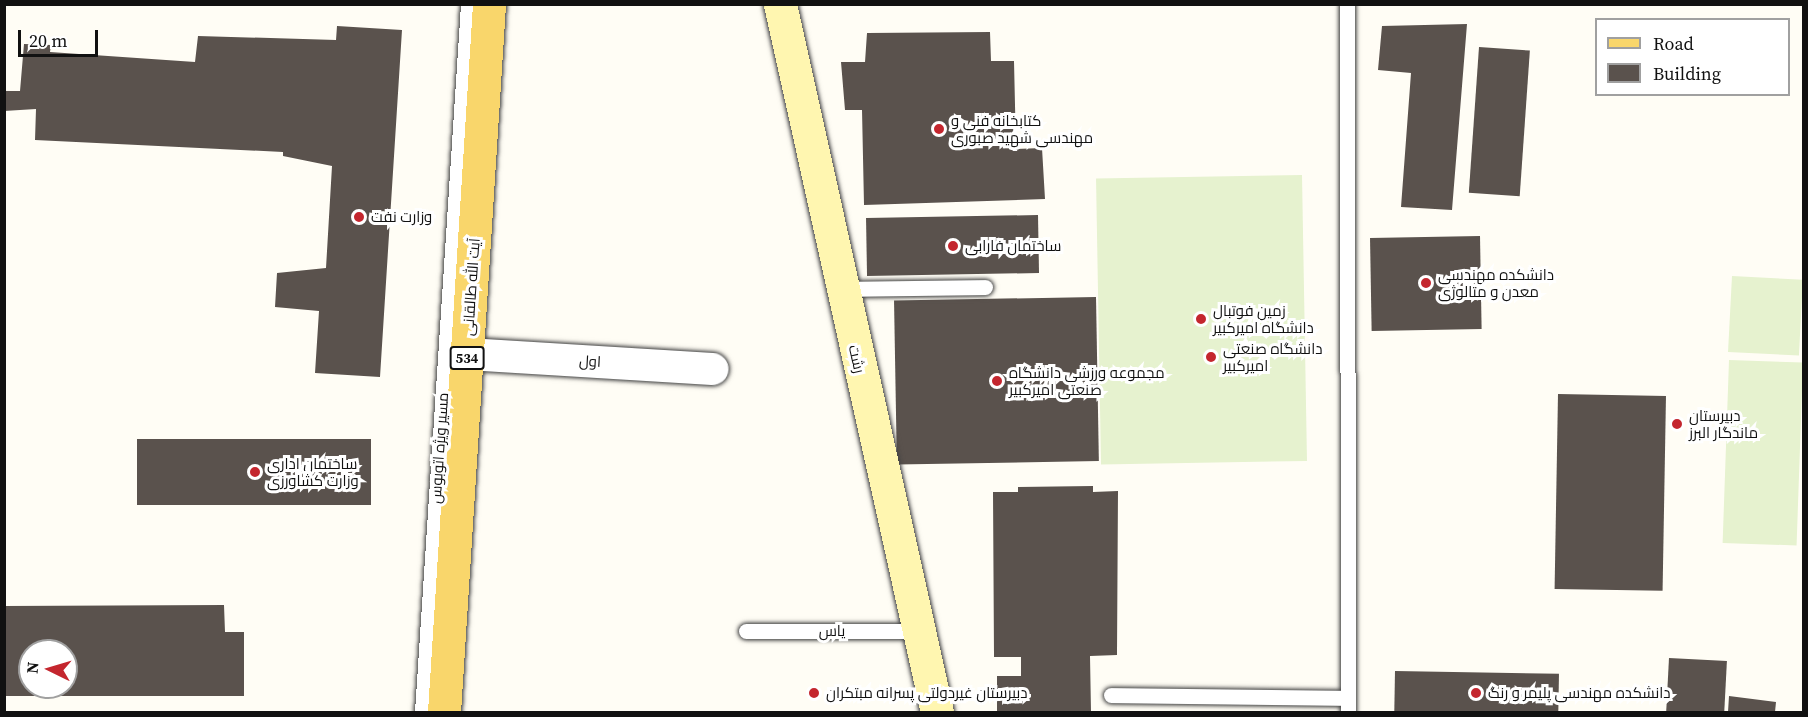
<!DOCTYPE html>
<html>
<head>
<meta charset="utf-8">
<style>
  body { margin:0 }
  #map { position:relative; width:1808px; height:717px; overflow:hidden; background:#fffdf5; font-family:"Source Serif 4",Cairo,serif }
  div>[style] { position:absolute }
  .pitch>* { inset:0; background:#e6f2cf; transform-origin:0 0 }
  .building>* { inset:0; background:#5a524d; transform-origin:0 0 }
  .roads { filter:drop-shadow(0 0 2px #444) drop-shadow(0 0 2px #444) }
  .lane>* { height:15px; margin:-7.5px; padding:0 7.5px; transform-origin:7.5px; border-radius:7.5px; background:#fff }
  .street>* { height:32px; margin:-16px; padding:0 16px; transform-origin:16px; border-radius:16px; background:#fff }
  .secondary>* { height:33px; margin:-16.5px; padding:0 16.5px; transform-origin:16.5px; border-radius:16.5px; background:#fff6b0 }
  .primary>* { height:33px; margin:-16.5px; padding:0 16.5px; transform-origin:16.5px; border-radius:16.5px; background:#f9d66b }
  .dots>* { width:16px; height:16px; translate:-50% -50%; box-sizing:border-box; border:3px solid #fff; border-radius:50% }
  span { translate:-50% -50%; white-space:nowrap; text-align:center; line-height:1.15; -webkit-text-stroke:6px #fff; paint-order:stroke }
  .shield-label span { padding:2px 4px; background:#fff; border:2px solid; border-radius:4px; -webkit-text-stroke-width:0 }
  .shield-label { font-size:14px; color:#111; font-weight:700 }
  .poi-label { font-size:15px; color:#111 }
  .left { translate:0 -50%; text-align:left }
  .street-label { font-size:15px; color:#111 }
  .frame { position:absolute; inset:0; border:6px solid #111; pointer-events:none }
  .legend { position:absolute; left:1595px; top:18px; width:195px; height:78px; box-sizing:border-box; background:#fff; border:2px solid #a0a0a0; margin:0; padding:8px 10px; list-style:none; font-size:18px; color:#111 }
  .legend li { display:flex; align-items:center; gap:12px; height:30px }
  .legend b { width:30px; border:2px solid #a0a0a0 }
  .north { position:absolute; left:18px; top:639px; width:60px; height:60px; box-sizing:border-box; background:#fff; border:2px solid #a0a0a0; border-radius:50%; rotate:275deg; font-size:16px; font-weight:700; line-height:24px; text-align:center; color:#111 }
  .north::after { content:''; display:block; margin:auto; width:21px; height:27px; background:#c4262e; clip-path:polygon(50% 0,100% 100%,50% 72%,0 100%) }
  .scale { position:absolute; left:18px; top:30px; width:80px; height:27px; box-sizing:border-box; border:3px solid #111; border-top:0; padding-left:8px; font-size:18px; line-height:21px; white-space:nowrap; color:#111; -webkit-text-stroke:4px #fff; paint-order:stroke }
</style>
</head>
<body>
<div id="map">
  <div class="pitch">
    <i style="left:1302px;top:175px;width:286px;height:206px;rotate:89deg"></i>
    <i style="left:1732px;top:276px;width:71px;height:76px;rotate:3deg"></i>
    <i style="left:1729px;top:360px;width:74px;height:183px;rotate:2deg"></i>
  </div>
  <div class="building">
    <i style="clip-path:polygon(1467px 24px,1452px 210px,1401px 207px,1411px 73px,1378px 70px,1382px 26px)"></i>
    <i style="clip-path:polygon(337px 26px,402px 30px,380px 377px,315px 373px,319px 311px,275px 307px,277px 273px,326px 268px,332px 166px,283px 156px,283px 152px,35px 140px,36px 109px,4px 111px,4px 91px,20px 91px,24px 44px,51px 45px,50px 52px,195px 62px,198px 36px,336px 40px)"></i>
    <i style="clip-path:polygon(990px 32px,991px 61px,1014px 61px,1016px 149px,1042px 148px,1045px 199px,864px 205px,862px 110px,845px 110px,841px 62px,865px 62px,867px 33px)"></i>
    <i style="left:1479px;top:47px;width:51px;height:146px;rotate:4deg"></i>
    <i style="left:1038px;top:215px;width:58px;height:172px;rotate:89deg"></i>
    <i style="left:1480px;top:236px;width:93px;height:110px;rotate:89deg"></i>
    <i style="left:1096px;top:297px;width:164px;height:202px;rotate:89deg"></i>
    <i style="left:1558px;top:394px;width:108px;height:195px;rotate:1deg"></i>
    <i style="left:137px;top:439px;width:234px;height:66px"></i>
    <i style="clip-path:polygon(1093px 486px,1093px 492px,1118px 491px,1117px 655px,1090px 656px,1091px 712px,997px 712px,997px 676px,1021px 676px,1021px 657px,994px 657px,993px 492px,1018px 492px,1018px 487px)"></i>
    <i style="clip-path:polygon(evenodd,224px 605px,225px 632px,244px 632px,244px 696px,4px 696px,4px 606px,224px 605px,30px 651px,66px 651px,66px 687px,30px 687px,30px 651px)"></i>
    <i style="left:1669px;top:658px;width:58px;height:54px;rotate:3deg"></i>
    <i style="left:1395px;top:671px;width:164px;height:41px;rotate:1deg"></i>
    <i style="clip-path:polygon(1729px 696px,1776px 702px,1775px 712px,1728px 712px)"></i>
  </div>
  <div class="roads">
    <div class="lane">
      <i style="left:1347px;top:4px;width:708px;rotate:89.92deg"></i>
      <i style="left:842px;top:289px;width:143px;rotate:-0.8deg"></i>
      <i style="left:746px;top:631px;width:172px"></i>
      <i style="left:1111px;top:695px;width:237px;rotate:0.7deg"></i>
      <i style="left:422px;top:712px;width:709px;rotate:-86.28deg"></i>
    </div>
    <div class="street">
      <i style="left:467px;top:354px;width:246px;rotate:3.5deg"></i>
    </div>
    <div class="secondary">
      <i style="left:780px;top:4px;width:725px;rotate:77.5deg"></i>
    </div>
    <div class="primary">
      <i style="left:444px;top:712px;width:709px;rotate:-86.36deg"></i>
    </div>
  </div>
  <div class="dots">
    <i style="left:939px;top:129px;background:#c4262e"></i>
    <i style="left:359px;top:217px;background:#c4262e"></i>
    <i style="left:953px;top:246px;background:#c4262e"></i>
    <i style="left:1426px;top:283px;background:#c4262e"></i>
    <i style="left:1201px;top:319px;background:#c4262e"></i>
    <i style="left:1211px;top:357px;background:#c4262e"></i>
    <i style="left:997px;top:381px;background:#c4262e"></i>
    <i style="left:1677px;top:424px;background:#c4262e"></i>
    <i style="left:255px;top:472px;background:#c4262e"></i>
    <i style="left:814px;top:693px;background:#c4262e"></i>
    <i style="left:1476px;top:693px;background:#c4262e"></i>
  </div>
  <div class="shield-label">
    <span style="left:467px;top:358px">534</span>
  </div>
  <div class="poi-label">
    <span class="left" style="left:951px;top:129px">کتابخانه فنی و<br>مهندسی شهید صبوری</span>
    <span class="left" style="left:371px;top:217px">وزارت نفت</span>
    <span class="left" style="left:965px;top:246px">ساختمان فارابی</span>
    <span class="left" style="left:1438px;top:283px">دانشکده مهندسی<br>معدن و متالوژی</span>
    <span class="left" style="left:1213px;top:319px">زمین فوتبال<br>دانشگاه امیرکبیر</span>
    <span class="left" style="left:1223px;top:357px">دانشگاه صنعتی<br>امیرکبیر</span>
    <span class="left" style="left:1009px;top:381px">مجموعه ورزشی دانشگاه<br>صنعتی امیرکبیر</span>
    <span class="left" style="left:1689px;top:424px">دبیرستان<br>ماندگار البرز</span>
    <span class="left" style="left:267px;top:472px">ساختمان اداری<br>وزارت کشاورزی</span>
    <span class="left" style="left:826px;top:693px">دبیرستان غیردولتی پسرانه مبتکران</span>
    <span class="left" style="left:1488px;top:693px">دانشکده مهندسی پلیمر و رنگ</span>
  </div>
  <div class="street-label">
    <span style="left:471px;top:287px;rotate:-86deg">آیت الله طالقانی</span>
    <span style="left:857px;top:359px;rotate:77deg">رشت</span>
    <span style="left:590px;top:361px;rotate:3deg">اول</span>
    <span style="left:439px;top:448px;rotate:-86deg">مسیر ویژه اتوبوس</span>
    <span style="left:832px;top:631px">یاس</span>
  </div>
  <div class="frame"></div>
  <ul class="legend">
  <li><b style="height:8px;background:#f9d66b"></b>Road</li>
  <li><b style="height:16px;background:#5a524d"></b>Building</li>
  </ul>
  <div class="north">N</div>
  <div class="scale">20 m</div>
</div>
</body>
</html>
